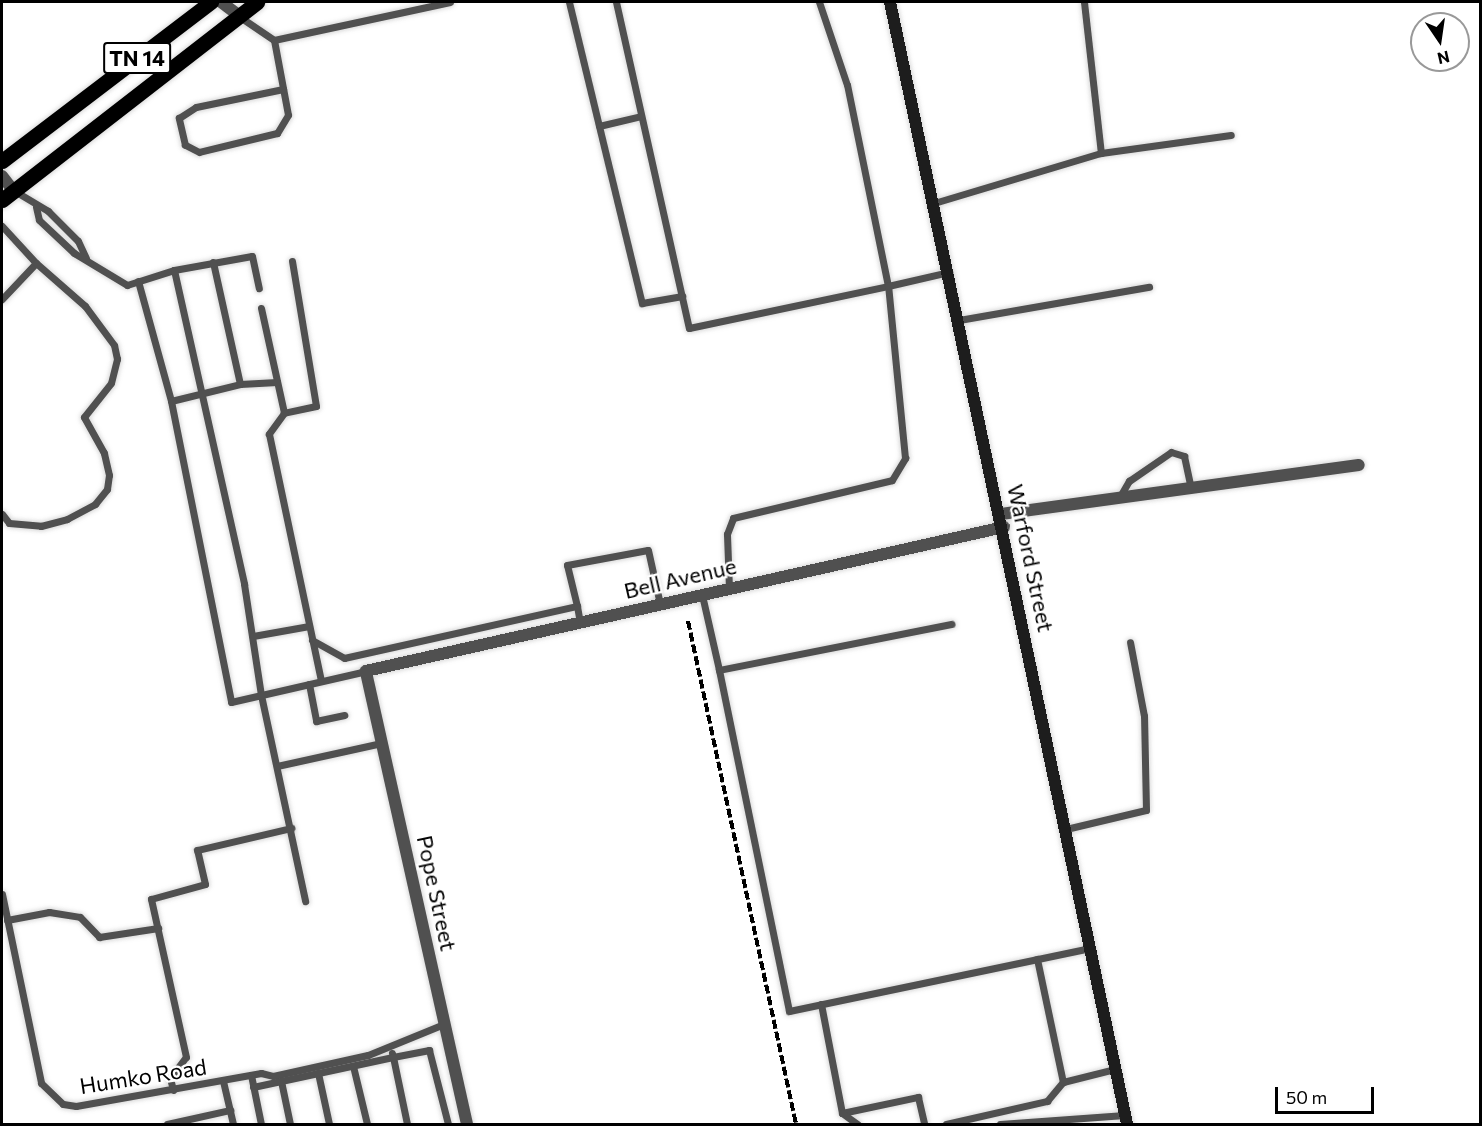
<!DOCTYPE html>
<html>
<head>
<meta charset="utf-8">
<style>
  body { margin:0 }
  #map { position:relative; width:1482px; height:1126px; overflow:hidden; background:#fff; font-family:Commissioner,sans-serif }
  div>[style] { position:absolute }
  .roads { filter:drop-shadow(0 0 2px #dbdbdb) drop-shadow(0 0 2px #dbdbdb) }
  .service>* { height:7px; margin:-3.5px; padding:0 3.5px; transform-origin:3.5px; border-radius:3.5px; background:#505050 }
  .minor>* { height:12px; margin:-6px; padding:0 6px; transform-origin:6px; border-radius:6px; background:#505050 }
  .tertiary>* { height:12px; margin:-6px; padding:0 6px; transform-origin:6px; border-radius:6px; background:#505050 }
  .secondary>* { height:12px; margin:-6px; padding:0 6px; transform-origin:6px; border-radius:6px; background:#1d1d1d }
  .primary>* { height:15px; margin:-7.5px; padding:0 7.5px; transform-origin:7.5px; border-radius:7.5px; background:#000 }
  .rail>* { height:4px; margin-top:-2px; transform-origin:0; background:repeating-linear-gradient(90deg,#000 0 9px,transparent 0 12px) }
  span { translate:-50% -50%; white-space:nowrap; text-align:center; line-height:1.15; -webkit-text-stroke:4.5px #fff; paint-order:stroke }
  .shield-label span { padding:2px 4px; background:#fff; border:2px solid; border-radius:4px; -webkit-text-stroke-width:0 }
  .shield-label { font-size:21px; color:#000; font-weight:700 }
  .street-label { font-size:22px; color:#000 }
  .frame { position:absolute; inset:0; border:3px solid #000; pointer-events:none }
  .north { position:absolute; left:1410px; top:12px; width:60px; height:60px; box-sizing:border-box; background:#fff; border:2px solid #999; border-radius:50%; rotate:167deg; font-size:16px; font-weight:700; line-height:24px; text-align:center; color:#000 }
  .north::after { content:''; display:block; margin:auto; width:21px; height:27px; background:#000; clip-path:polygon(50% 0,100% 100%,50% 72%,0 100%) }
  .scale { position:absolute; left:1275px; top:1087px; width:99px; height:27px; box-sizing:border-box; border:3px solid #000; border-top:0; padding-left:8px; font-size:18px; line-height:21px; white-space:nowrap; color:#000; -webkit-text-stroke:4px #fff; paint-order:stroke }
</style>
</head>
<body>
<div id="map">
  <div class="roads">
    <div class="service">
      <i style="left:569px;top:2px;width:310px;rotate:76.4deg"></i>
      <i style="left:642px;top:303px;width:41px;rotate:-9.9deg"></i>
      <i style="left:616px;top:2px;width:334px;rotate:77.4deg"></i>
      <i style="left:689px;top:328px;width:203px;rotate:-11.9deg"></i>
      <i style="left:888px;top:286px;width:205px;rotate:-101.5deg"></i>
      <i style="left:847px;top:85px;width:88px;rotate:-108.6deg"></i>
      <i style="left:1084px;top:2px;width:152px;rotate:83.6deg"></i>
      <i style="left:240px;top:17px;width:41px;rotate:34.1deg"></i>
      <i style="left:274px;top:40px;width:76px;rotate:79.4deg"></i>
      <i style="left:288px;top:115px;width:21px;rotate:121deg"></i>
      <i style="left:277px;top:133px;width:80px;rotate:166.3deg"></i>
      <i style="left:199px;top:152px;width:16px;rotate:-153deg"></i>
      <i style="left:185px;top:145px;width:28px;rotate:-103deg"></i>
      <i style="left:179px;top:118px;width:20px;rotate:-33deg"></i>
      <i style="left:196px;top:107px;width:89px;rotate:-11.7deg"></i>
      <i style="left:274px;top:40px;width:180px;rotate:-12.2deg"></i>
      <i style="left:599px;top:126px;width:43px;rotate:-13.4deg"></i>
      <i style="left:13px;top:190px;width:41px;rotate:31deg"></i>
      <i style="left:48px;top:211px;width:42px;rotate:45deg"></i>
      <i style="left:78px;top:241px;width:19px;rotate:65deg"></i>
      <i style="left:934px;top:203px;width:174px;rotate:-16.7deg"></i>
      <i style="left:1101px;top:153px;width:131px;rotate:-7.9deg"></i>
      <i style="left:36px;top:207px;width:13px;rotate:77deg"></i>
      <i style="left:39px;top:220px;width:48px;rotate:43.3deg"></i>
      <i style="left:74px;top:253px;width:62px;rotate:31.1deg"></i>
      <i style="left:127px;top:285px;width:49px;rotate:-17.7deg"></i>
      <i style="left:174px;top:270px;width:79px;rotate:-10.2deg"></i>
      <i style="left:252px;top:256px;width:33px;rotate:78deg"></i>
      <i style="left:2px;top:226px;width:50px;rotate:47.4deg"></i>
      <i style="left:36px;top:263px;width:50px;rotate:133.4deg"></i>
      <i style="left:292px;top:261px;width:147px;rotate:80.6deg"></i>
      <i style="left:316px;top:406px;width:33px;rotate:168deg"></i>
      <i style="left:284px;top:413px;width:26px;rotate:126deg"></i>
      <i style="left:269px;top:434px;width:252px;rotate:78.1deg"></i>
      <i style="left:174px;top:270px;width:322px;rotate:77.4deg"></i>
      <i style="left:244px;top:584px;width:112px;rotate:81.3deg"></i>
      <i style="left:261px;top:695px;width:211px;rotate:77.9deg"></i>
      <i style="left:138px;top:281px;width:124px;rotate:74.6deg"></i>
      <i style="left:171px;top:401px;width:307px;rotate:78.7deg"></i>
      <i style="left:231px;top:702px;width:139px;rotate:-12.9deg"></i>
      <i style="left:261px;top:308px;width:107px;rotate:77.6deg"></i>
      <i style="left:959px;top:320px;width:193px;rotate:-9.9deg"></i>
      <i style="left:240px;top:384px;width:37px;rotate:-3deg"></i>
      <i style="left:171px;top:401px;width:71px;rotate:-13.8deg"></i>
      <i style="left:240px;top:384px;width:125px;rotate:-102.5deg"></i>
      <i style="left:1119px;top:498px;width:20px;rotate:-60deg"></i>
      <i style="left:1129px;top:481px;width:51px;rotate:-34.6deg"></i>
      <i style="left:1171px;top:452px;width:14px;rotate:17deg"></i>
      <i style="left:1184px;top:456px;width:33px;rotate:78deg"></i>
      <i style="left:2px;top:514px;width:11px;rotate:52deg"></i>
      <i style="left:9px;top:523px;width:32px;rotate:5deg"></i>
      <i style="left:41px;top:526px;width:27px;rotate:-15deg"></i>
      <i style="left:67px;top:519px;width:32px;rotate:-28deg"></i>
      <i style="left:95px;top:504px;width:19px;rotate:-51deg"></i>
      <i style="left:107px;top:489px;width:14px;rotate:-82deg"></i>
      <i style="left:109px;top:475px;width:23px;rotate:-103deg"></i>
      <i style="left:104px;top:453px;width:41px;rotate:-119.1deg"></i>
      <i style="left:84px;top:417px;width:43px;rotate:-51.5deg"></i>
      <i style="left:111px;top:383px;width:25px;rotate:-76deg"></i>
      <i style="left:117px;top:359px;width:14px;rotate:-102deg"></i>
      <i style="left:114px;top:345px;width:49px;rotate:-126.6deg"></i>
      <i style="left:85px;top:306px;width:65px;rotate:-138.7deg"></i>
      <i style="left:729px;top:589px;width:55px;rotate:-92.1deg"></i>
      <i style="left:727px;top:534px;width:17px;rotate:-69deg"></i>
      <i style="left:733px;top:518px;width:163px;rotate:-13.4deg"></i>
      <i style="left:892px;top:480px;width:26px;rotate:-59deg"></i>
      <i style="left:905px;top:458px;width:173px;rotate:-95.6deg"></i>
      <i style="left:888px;top:286px;width:63px;rotate:-12.9deg"></i>
      <i style="left:702px;top:595px;width:77px;rotate:77.2deg"></i>
      <i style="left:719px;top:670px;width:237px;rotate:-11.2deg"></i>
      <i style="left:577px;top:606px;width:42px;rotate:-103.7deg"></i>
      <i style="left:567px;top:565px;width:82px;rotate:-10.5deg"></i>
      <i style="left:648px;top:550px;width:55px;rotate:77.5deg"></i>
      <i style="left:253px;top:636px;width:57px;rotate:-10.1deg"></i>
      <i style="left:312px;top:640px;width:37px;rotate:29deg"></i>
      <i style="left:344px;top:658px;width:239px;rotate:-12.6deg"></i>
      <i style="left:577px;top:606px;width:17px;rotate:80deg"></i>
      <i style="left:719px;top:670px;width:348px;rotate:78.4deg"></i>
      <i style="left:789px;top:1011px;width:308px;rotate:-11.8deg"></i>
      <i style="left:309px;top:684px;width:38px;rotate:79deg"></i>
      <i style="left:316px;top:721px;width:29px;rotate:-12deg"></i>
      <i style="left:277px;top:766px;width:107px;rotate:-12.4deg"></i>
      <i style="left:1066px;top:829px;width:82px;rotate:-13.4deg"></i>
      <i style="left:1146px;top:810px;width:94px;rotate:-91.2deg"></i>
      <i style="left:1144px;top:716px;width:75px;rotate:-100.7deg"></i>
      <i style="left:2px;top:894px;width:193px;rotate:78.3deg"></i>
      <i style="left:41px;top:1083px;width:30px;rotate:44deg"></i>
      <i style="left:63px;top:1104px;width:13px;rotate:9deg"></i>
      <i style="left:76px;top:1106px;width:188px;rotate:-10.1deg"></i>
      <i style="left:261px;top:1073px;width:12px;rotate:14deg"></i>
      <i style="left:273px;top:1076px;width:97px;rotate:-12.5deg"></i>
      <i style="left:368px;top:1055px;width:82px;rotate:-22.2deg"></i>
      <i style="left:7px;top:920px;width:43px;rotate:-10.8deg"></i>
      <i style="left:49px;top:912px;width:31px;rotate:9deg"></i>
      <i style="left:80px;top:917px;width:28px;rotate:46deg"></i>
      <i style="left:99px;top:937px;width:60px;rotate:-8.7deg"></i>
      <i style="left:1037px;top:959px;width:126px;rotate:78.1deg"></i>
      <i style="left:821px;top:1004px;width:111px;rotate:79.1deg"></i>
      <i style="left:842px;top:1113px;width:78px;rotate:-11.9deg"></i>
      <i style="left:918px;top:1097px;width:28px;rotate:77deg"></i>
      <i style="left:392px;top:1053px;width:4px;rotate:76deg"></i>
      <i style="left:393px;top:1057px;width:37px;rotate:-11deg"></i>
      <i style="left:429px;top:1050px;width:76px;rotate:75.6deg"></i>
      <i style="left:353px;top:1066px;width:60px;rotate:76.4deg"></i>
      <i style="left:318px;top:1073px;width:52px;rotate:77.8deg"></i>
      <i style="left:251px;top:1075px;width:50px;rotate:78.5deg"></i>
      <i style="left:223px;top:1081px;width:44px;rotate:76.9deg"></i>
      <i style="left:281px;top:1081px;width:44px;rotate:78.2deg"></i>
      <i style="left:253px;top:1087px;width:143px;rotate:-12.1deg"></i>
      <i style="left:393px;top:1057px;width:68px;rotate:78.2deg"></i>
      <i style="left:173px;top:1090px;width:12px;rotate:-104deg"></i>
      <i style="left:170px;top:1078px;width:26px;rotate:-53deg"></i>
      <i style="left:186px;top:1057px;width:162px;rotate:-102.5deg"></i>
      <i style="left:151px;top:899px;width:56px;rotate:-15.5deg"></i>
      <i style="left:205px;top:884px;width:35px;rotate:-103deg"></i>
      <i style="left:197px;top:850px;width:97px;rotate:-13.2deg"></i>
      <i style="left:842px;top:1113px;width:19px;rotate:36deg"></i>
      <i style="left:167px;top:1124px;width:65px;rotate:-12.5deg"></i>
      <i style="left:946px;top:1124px;width:104px;rotate:-12.8deg"></i>
      <i style="left:1047px;top:1101px;width:25px;rotate:-50deg"></i>
      <i style="left:1063px;top:1082px;width:54px;rotate:-14deg"></i>
      <i style="left:1000px;top:1124px;width:125px;rotate:-4.1deg"></i>
    </div>
    <div class="minor">
      <i style="left:2px;top:176px;width:16px;rotate:52deg"></i>
      <i style="left:1001px;top:514px;width:361px;rotate:-7.8deg"></i>
      <i style="left:467px;top:1124px;width:464px;rotate:-102.6deg"></i>
      <i style="left:366px;top:671px;width:654px;rotate:-12.72deg"></i>
    </div>
    <div class="tertiary">
      <i style="left:221px;top:2px;width:21px;rotate:37deg"></i>
    </div>
    <div class="secondary">
      <i style="left:890px;top:2px;width:1147px;rotate:78.07deg"></i>
    </div>
    <div class="primary">
      <i style="left:2px;top:161px;width:263px;rotate:-37.3deg"></i>
      <i style="left:2px;top:200px;width:323px;rotate:-37.8deg"></i>
    </div>
  </div>
  <div class="rail">
    <i style="left:688px;top:621px;width:514px;rotate:77.88deg"></i>
  </div>
  <div class="shield-label">
    <span style="left:137px;top:58px">TN 14</span>
  </div>
  <div class="street-label">
    <span style="left:1031px;top:558px;rotate:78deg">Warford Street</span>
    <span style="left:680px;top:578px;rotate:-13deg">Bell Avenue</span>
    <span style="left:437px;top:893px;rotate:78deg">Pope Street</span>
    <span style="left:143px;top:1076px;rotate:-9deg">Humko Road</span>
  </div>
  <div class="frame"></div>
  <div class="north">N</div>
  <div class="scale">50 m</div>
</div>
</body>
</html>
